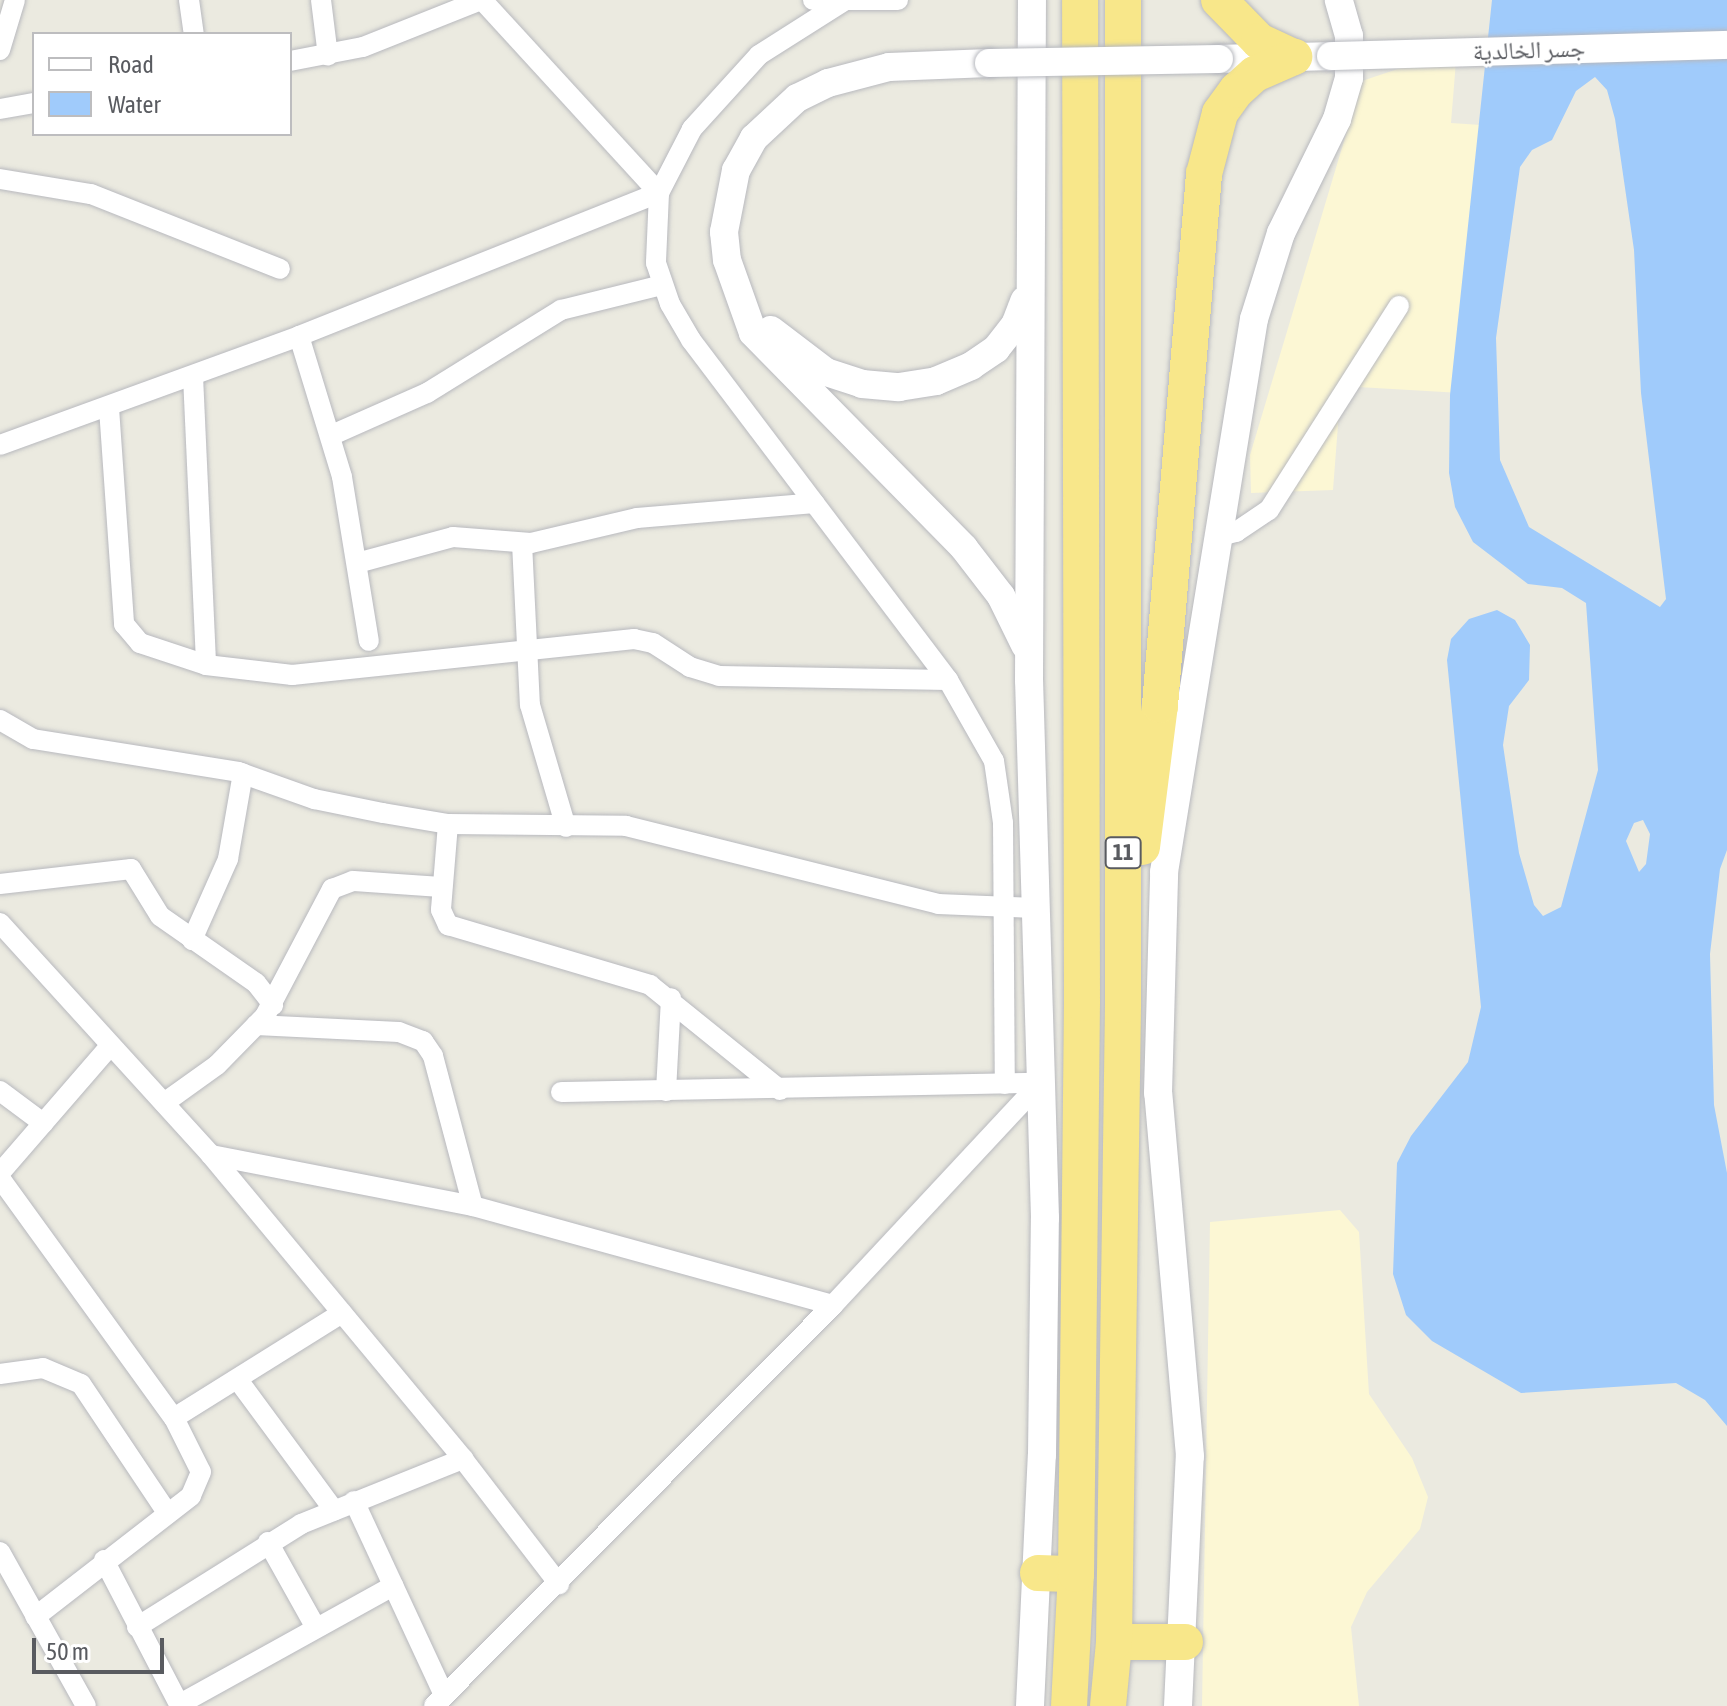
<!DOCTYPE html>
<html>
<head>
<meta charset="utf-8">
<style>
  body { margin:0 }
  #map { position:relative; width:1727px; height:1706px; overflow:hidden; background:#ebeae0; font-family:"Asap Condensed","Noto Naskh Arabic",sans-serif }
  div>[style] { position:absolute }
  .commercial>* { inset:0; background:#fcf7d4 }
  .water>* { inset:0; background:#a0cbfb }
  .roads { filter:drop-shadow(0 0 2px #b8b9be) drop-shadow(0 0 2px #b8b9be) }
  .street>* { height:20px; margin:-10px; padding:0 10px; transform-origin:10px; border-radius:10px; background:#fff }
  .secondary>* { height:28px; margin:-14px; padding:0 14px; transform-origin:14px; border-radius:14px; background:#fff }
  .highway>* { height:36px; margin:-18px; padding:0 18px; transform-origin:18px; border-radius:18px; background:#f8e78a }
  .bridges { filter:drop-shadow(0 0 2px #b6b8be) drop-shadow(0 0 2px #b6b8be) }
  .secondary-bridge>* { height:28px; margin:-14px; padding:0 14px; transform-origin:14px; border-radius:14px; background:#fff }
  span { translate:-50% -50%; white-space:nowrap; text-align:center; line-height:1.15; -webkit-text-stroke:6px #fff; paint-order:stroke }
  .shield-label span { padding:2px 6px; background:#fff; border:2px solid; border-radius:6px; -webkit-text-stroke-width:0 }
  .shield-label { font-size:22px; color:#595b60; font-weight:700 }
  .street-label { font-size:24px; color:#595b60 }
  .legend { position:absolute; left:32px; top:32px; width:260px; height:104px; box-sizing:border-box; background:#fff; border:2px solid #bdbdbf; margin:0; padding:10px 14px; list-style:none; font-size:24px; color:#595b60 }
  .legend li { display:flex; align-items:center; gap:16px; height:40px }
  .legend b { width:40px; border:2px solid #bdbdbf }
  .scale { position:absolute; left:32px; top:1638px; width:132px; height:36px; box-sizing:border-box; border:4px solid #595b60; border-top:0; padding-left:10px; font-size:24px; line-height:28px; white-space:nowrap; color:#595b60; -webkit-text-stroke:6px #fff; paint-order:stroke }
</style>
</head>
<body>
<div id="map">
  <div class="commercial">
    <i style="clip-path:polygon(1457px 49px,1451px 123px,1496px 126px,1478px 394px,1341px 386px,1333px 490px,1251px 493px,1250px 455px,1362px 81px)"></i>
    <i style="clip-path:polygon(1340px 1210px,1359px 1232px,1369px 1394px,1412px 1458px,1428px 1497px,1420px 1529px,1367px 1592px,1351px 1627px,1359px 1706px,1202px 1706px,1210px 1222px)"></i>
  </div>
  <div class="water">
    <i style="clip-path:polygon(evenodd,1492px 0,1727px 0,1727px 850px,1720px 869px,1710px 954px,1714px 1105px,1727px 1173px,1727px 1426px,1705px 1400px,1676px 1383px,1521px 1393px,1432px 1341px,1406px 1315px,1393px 1274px,1397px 1163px,1411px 1136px,1468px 1062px,1481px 1007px,1447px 660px,1451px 639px,1469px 619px,1497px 610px,1515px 620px,1530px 645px,1529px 680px,1509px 706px,1503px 745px,1519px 853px,1534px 905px,1543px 916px,1561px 907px,1598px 770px,1586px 603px,1562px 588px,1528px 584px,1473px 542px,1455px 507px,1449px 473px,1450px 395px,1492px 0,1595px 77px,1607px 90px,1615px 119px,1634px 250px,1641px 393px,1666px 599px,1660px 607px,1529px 527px,1500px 460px,1496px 338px,1520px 167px,1532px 150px,1552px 140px,1576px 91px,1595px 77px,1492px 0,1643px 820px,1650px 834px,1646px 864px,1639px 872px,1626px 841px,1634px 823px,1643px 820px)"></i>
  </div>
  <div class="roads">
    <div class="street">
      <i style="left:189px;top:0;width:34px;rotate:82deg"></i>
      <i style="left:321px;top:0;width:56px;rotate:82.9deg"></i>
      <i style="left:813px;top:0;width:85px"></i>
      <i style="left:844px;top:1px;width:101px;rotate:147.6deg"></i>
      <i style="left:759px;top:55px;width:100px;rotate:132.2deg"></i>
      <i style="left:692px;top:129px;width:72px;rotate:117.3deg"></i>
      <i style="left:659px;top:193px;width:70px;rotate:92.5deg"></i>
      <i style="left:656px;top:263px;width:43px;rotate:71.1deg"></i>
      <i style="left:670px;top:304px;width:42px;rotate:59.7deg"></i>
      <i style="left:691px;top:340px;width:426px;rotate:52.9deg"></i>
      <i style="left:948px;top:680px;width:93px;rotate:60.4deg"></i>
      <i style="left:994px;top:761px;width:63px;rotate:81.7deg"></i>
      <i style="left:1003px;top:823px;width:261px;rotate:89.6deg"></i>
      <i style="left:0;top:50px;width:52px;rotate:-73.3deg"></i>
      <i style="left:290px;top:61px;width:74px;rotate:-10.9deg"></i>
      <i style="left:363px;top:47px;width:127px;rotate:-21.7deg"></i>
      <i style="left:0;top:109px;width:35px;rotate:-10deg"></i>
      <i style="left:0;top:179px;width:92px;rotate:9.4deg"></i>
      <i style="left:91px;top:194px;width:203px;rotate:21.6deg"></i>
      <i style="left:299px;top:336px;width:147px;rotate:73deg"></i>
      <i style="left:342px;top:477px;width:166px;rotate:80.7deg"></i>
      <i style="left:193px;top:376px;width:289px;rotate:87.4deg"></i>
      <i style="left:109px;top:408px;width:217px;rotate:86deg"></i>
      <i style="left:124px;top:624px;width:25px;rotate:50deg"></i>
      <i style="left:140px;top:643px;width:70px;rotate:18.4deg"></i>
      <i style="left:206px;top:665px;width:87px;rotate:6.6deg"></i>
      <i style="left:292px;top:675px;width:344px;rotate:-6deg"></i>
      <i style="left:634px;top:639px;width:19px;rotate:12deg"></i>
      <i style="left:653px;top:643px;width:44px;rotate:33deg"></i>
      <i style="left:690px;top:667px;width:30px;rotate:17deg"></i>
      <i style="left:719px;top:676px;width:229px;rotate:1deg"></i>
      <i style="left:332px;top:435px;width:104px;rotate:-23.9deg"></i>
      <i style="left:427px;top:393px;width:158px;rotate:-31.8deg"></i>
      <i style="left:561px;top:310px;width:104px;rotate:-13.9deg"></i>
      <i style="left:0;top:445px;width:318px;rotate:-20deg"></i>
      <i style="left:299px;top:336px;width:387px;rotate:-21.7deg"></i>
      <i style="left:659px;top:193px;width:262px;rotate:-132.5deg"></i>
      <i style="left:1216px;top:537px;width:21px;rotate:-14deg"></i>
      <i style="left:1236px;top:532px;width:40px;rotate:-34deg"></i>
      <i style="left:1269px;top:510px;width:242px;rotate:-57.5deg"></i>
      <i style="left:522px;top:543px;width:162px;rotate:87.2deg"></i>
      <i style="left:530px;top:705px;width:127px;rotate:73.6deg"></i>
      <i style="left:357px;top:563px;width:99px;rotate:-15.2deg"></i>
      <i style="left:453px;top:537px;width:78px;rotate:4.4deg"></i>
      <i style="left:531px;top:543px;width:109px;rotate:-13.3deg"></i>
      <i style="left:637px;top:518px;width:178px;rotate:-4.8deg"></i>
      <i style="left:0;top:720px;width:38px;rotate:30deg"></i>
      <i style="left:33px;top:739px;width:208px;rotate:9.1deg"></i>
      <i style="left:238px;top:772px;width:81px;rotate:19.6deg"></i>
      <i style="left:314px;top:799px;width:70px;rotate:11.5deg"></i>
      <i style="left:383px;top:813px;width:66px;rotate:9.6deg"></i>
      <i style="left:448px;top:824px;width:178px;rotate:0.6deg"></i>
      <i style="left:626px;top:826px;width:322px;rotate:14deg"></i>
      <i style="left:938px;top:904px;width:97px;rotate:2.4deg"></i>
      <i style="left:448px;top:824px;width:86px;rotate:94.7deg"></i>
      <i style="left:441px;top:910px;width:17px;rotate:65deg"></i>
      <i style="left:448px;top:925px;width:211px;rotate:16.5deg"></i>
      <i style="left:650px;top:985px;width:167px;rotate:38.9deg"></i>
      <i style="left:0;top:884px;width:132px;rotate:-6.5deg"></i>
      <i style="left:131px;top:869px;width:55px;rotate:58.3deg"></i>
      <i style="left:160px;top:916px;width:117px;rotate:34.9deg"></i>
      <i style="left:256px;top:983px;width:28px;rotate:52deg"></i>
      <i style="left:0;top:923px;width:314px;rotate:47.7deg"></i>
      <i style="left:211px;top:1155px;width:395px;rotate:50.3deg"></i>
      <i style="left:463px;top:1459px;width:158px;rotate:52.5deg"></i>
      <i style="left:192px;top:940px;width:89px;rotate:-66deg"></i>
      <i style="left:228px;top:859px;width:87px;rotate:-80.1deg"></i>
      <i style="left:256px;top:1025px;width:143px;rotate:2.8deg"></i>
      <i style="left:399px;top:1032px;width:26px;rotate:21deg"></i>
      <i style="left:423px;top:1041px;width:18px;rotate:56deg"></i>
      <i style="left:433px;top:1056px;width:155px;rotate:75.1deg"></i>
      <i style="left:0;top:1091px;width:54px;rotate:36.7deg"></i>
      <i style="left:666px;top:1091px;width:93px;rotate:-86.9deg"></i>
      <i style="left:561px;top:1092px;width:479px;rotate:-1.1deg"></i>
      <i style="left:164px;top:1103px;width:65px;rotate:-35.6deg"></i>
      <i style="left:217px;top:1065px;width:69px;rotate:-45.6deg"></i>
      <i style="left:265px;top:1016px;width:144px;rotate:-62.2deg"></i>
      <i style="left:332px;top:889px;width:22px;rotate:-21deg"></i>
      <i style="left:353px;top:881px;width:89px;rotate:3.9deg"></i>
      <i style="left:211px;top:1155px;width:267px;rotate:11deg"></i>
      <i style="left:473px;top:1206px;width:373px;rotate:15.4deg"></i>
      <i style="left:0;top:1173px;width:169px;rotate:-49.1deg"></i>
      <i style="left:0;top:1178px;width:296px;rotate:54.1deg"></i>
      <i style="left:174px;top:1418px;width:60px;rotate:63.4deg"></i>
      <i style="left:201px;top:1472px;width:26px;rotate:113deg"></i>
      <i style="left:191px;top:1496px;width:197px;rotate:142.2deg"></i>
      <i style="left:0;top:1374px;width:43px;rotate:-7.9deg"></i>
      <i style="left:43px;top:1368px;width:41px;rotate:22.8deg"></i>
      <i style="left:81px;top:1384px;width:156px;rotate:56.2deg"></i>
      <i style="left:238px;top:1380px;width:162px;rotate:53.6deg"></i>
      <i style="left:174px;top:1418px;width:198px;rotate:-32deg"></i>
      <i style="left:354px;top:1501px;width:214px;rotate:65.1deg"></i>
      <i style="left:268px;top:1542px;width:96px;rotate:60.8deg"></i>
      <i style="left:0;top:1552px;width:176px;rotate:60.8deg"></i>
      <i style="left:104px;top:1560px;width:165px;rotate:62.5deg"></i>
      <i style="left:137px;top:1627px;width:194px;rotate:-32.1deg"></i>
      <i style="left:301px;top:1524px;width:175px;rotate:-21.9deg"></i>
      <i style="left:180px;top:1704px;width:244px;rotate:-29deg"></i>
      <i style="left:434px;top:1706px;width:566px;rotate:-45.14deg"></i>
      <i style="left:833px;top:1305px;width:304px;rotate:-47deg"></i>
    </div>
    <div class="secondary">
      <i style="left:1219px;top:59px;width:112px;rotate:-1.5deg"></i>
      <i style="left:989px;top:63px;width:100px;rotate:177.7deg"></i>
      <i style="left:889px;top:67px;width:63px;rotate:165.3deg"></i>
      <i style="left:828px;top:83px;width:34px;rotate:154deg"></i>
      <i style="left:797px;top:98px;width:59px;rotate:137.1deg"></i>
      <i style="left:754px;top:138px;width:37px;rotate:119deg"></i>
      <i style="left:736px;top:170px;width:63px;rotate:101deg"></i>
      <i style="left:724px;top:232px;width:28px;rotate:84deg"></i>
      <i style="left:727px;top:260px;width:77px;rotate:70.4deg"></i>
      <i style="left:753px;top:333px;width:301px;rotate:45.5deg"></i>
      <i style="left:964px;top:548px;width:61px;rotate:52.4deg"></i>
      <i style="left:1001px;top:596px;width:55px;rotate:63.9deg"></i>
      <i style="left:771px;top:330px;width:69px;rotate:37.4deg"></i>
      <i style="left:826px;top:372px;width:38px;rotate:18deg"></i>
      <i style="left:862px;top:384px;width:37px;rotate:5deg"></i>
      <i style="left:899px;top:387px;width:37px;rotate:-9deg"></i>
      <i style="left:936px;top:381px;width:38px;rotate:-23deg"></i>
      <i style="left:971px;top:366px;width:30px;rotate:-34deg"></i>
      <i style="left:996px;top:349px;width:31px;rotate:-52deg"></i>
      <i style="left:1015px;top:325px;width:26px;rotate:-69deg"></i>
      <i style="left:1030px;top:1706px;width:251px;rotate:-87.3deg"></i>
      <i style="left:1042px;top:1455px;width:237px;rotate:-89.3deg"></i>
      <i style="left:1045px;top:1218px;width:538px;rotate:-91.7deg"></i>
      <i style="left:1029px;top:680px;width:680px;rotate:-89.75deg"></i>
      <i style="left:1178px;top:1706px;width:250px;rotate:-87.3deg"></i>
      <i style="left:1190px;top:1456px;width:364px;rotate:-95deg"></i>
      <i style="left:1158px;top:1093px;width:221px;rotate:-88.4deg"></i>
      <i style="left:1164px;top:872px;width:560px;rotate:-80.76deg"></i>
      <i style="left:1254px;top:319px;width:90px;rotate:-72.6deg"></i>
      <i style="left:1281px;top:233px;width:127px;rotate:-63.8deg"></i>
      <i style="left:1337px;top:119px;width:43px;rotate:-73.7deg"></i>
      <i style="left:1349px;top:78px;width:42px;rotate:-90deg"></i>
      <i style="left:1349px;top:36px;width:37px;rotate:-106deg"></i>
    </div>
    <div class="highway">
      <i style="left:1219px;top:0;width:57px;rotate:45.7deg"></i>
      <i style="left:1259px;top:41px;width:38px;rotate:25deg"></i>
      <i style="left:1142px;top:847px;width:143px;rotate:-82.8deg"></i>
      <i style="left:1160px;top:705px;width:533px;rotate:-85.26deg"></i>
      <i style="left:1204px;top:174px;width:63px;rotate:-75.3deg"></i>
      <i style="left:1220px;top:113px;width:29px;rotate:-54deg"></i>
      <i style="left:1237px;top:90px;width:24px;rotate:-42deg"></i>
      <i style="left:1255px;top:74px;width:43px;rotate:-23.6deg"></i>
      <i style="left:1038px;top:1573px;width:38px;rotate:2deg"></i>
      <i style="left:1114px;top:1642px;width:71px"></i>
      <i style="left:1069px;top:1706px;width:132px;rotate:-87deg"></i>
      <i style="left:1076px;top:1574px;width:571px;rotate:-89.4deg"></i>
      <i style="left:1082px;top:1003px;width:1003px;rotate:-90.11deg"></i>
      <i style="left:1108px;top:1706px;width:64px;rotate:-84.6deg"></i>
      <i style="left:1114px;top:1642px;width:637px;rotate:-89.19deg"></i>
      <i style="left:1123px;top:1005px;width:1005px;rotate:-90deg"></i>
    </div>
  </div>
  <div class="bridges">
    <div class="secondary-bridge">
      <i style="left:1331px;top:56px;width:396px;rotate:-1.6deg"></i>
      <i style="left:989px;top:63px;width:230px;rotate:-1deg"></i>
    </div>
  </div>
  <div class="shield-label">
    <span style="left:1123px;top:853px">11</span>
  </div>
  <div class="street-label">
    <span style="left:1529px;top:50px;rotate:-2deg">جسر الخالدية</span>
  </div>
  <ul class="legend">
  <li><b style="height:10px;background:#fff"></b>Road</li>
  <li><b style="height:22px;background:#a0cbfb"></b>Water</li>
  </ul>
  <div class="scale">50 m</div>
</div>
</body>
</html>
